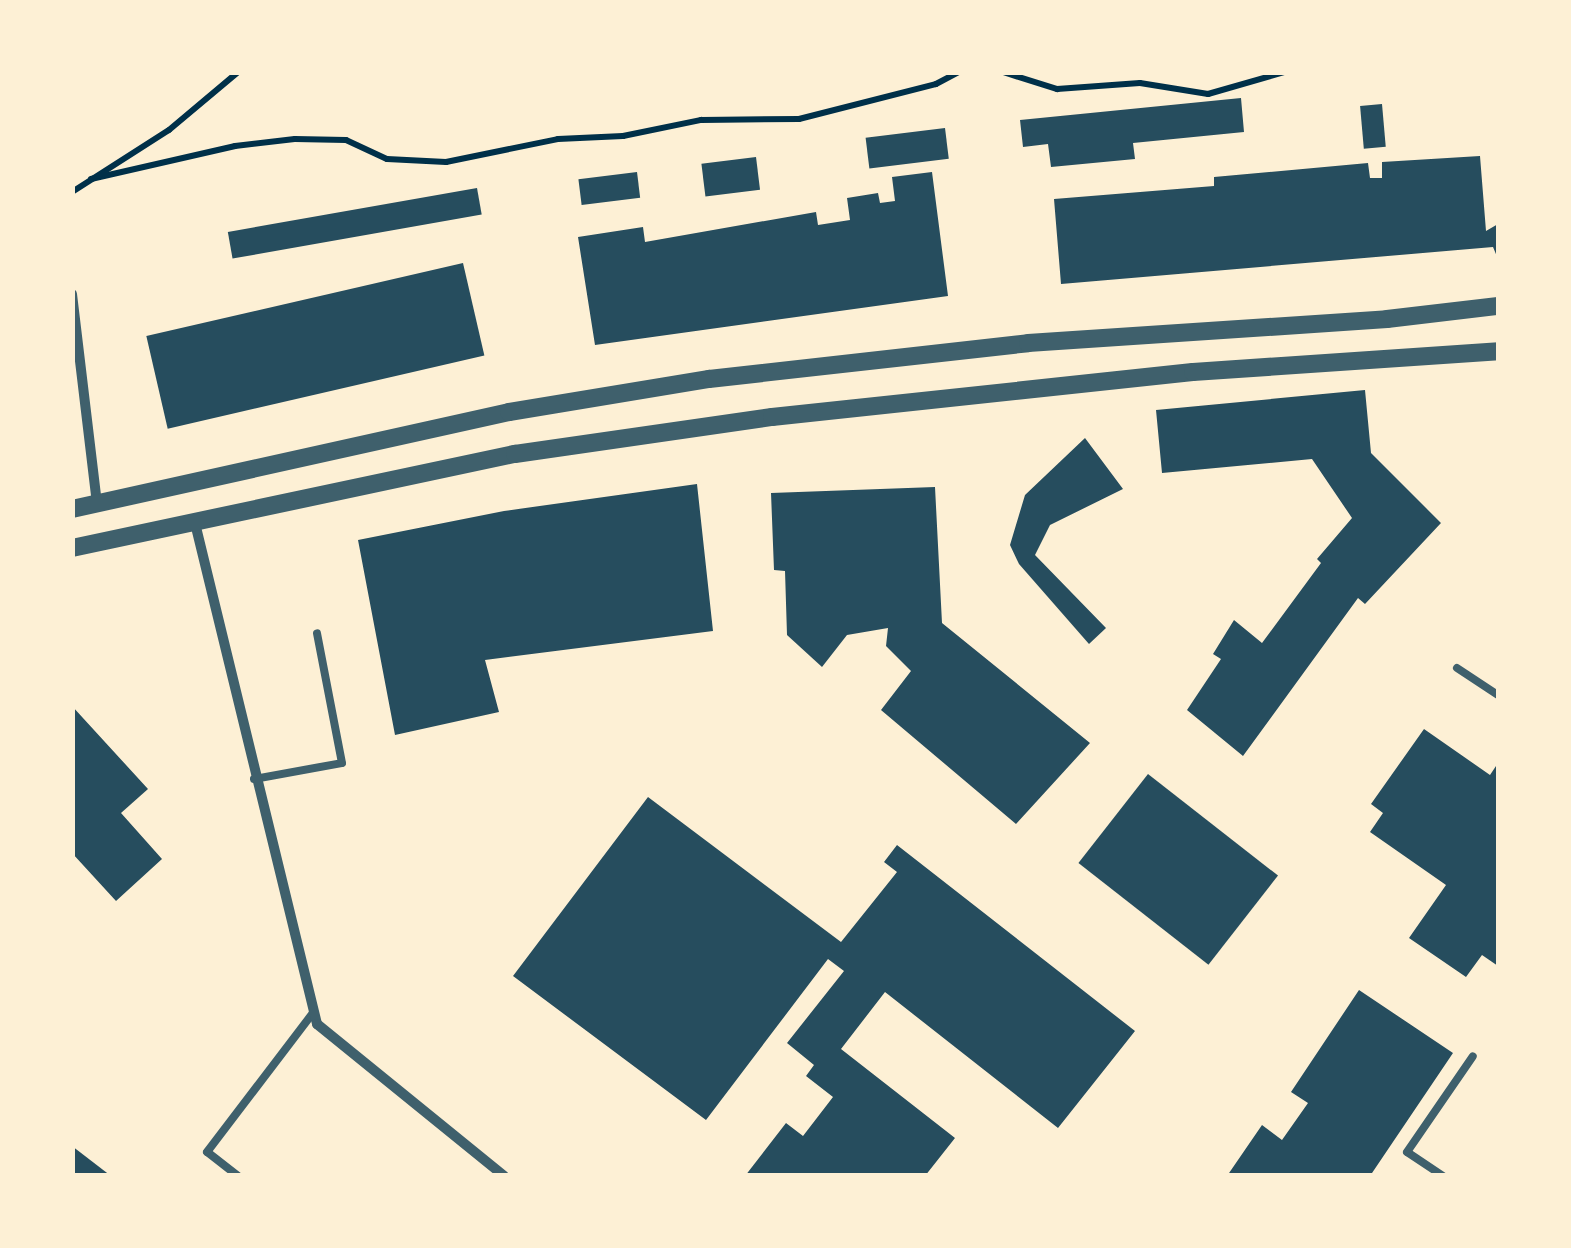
<!DOCTYPE html>
<html>
<head>
<meta charset="utf-8">
<style>
  body { margin:0 }
  #map { position:relative; width:1571px; height:1248px; overflow:hidden; background:#fdf0d5; font-family:Inter,sans-serif }
  div>[style] { position:absolute }
  .building>* { inset:0; background:#264d5e; transform-origin:0 0 }
  .path>* { height:6px; margin:-3px; padding:0 3px; transform-origin:3px; border-radius:3px; background:#003049 }
  .service>* { height:8px; margin:-4px; padding:0 4px; transform-origin:4px; border-radius:4px; background:#3f606c }
  .minor>* { height:10px; margin:-5px; padding:0 5px; transform-origin:5px; border-radius:5px; background:#3f606c }
  .tertiary>* { height:18px; margin:-9px; padding:0 9px; transform-origin:9px; border-radius:9px; background:#3f606c }
  span { translate:-50% -50%; white-space:nowrap; text-align:center; line-height:1.15; -webkit-text-stroke:9px #fdf0d5; paint-order:stroke }
  .frame { position:absolute; inset:0; border:75px solid #fdf0d5; pointer-events:none }
</style>
</head>
<body>
<div id="map">
  <div class="building">
    <i style="clip-path:polygon(1241px 98px,1244px 132px,1133px 143px,1135px 159px,1051px 167px,1048px 144px,1023px 147px,1020px 120px)"></i>
    <i style="left:1382px;top:104px;width:43px;height:22px;rotate:85deg"></i>
    <i style="left:945px;top:128px;width:31px;height:80px;rotate:83deg"></i>
    <i style="clip-path:polygon(1480px 156px,1486px 231px,1498px 224px,1498px 259px,1493px 247px,1061px 284px,1054px 199px,1214px 186px,1214px 177px,1368px 163px,1370px 178px,1382px 178px,1382px 162px)"></i>
    <i style="left:756px;top:157px;width:33px;height:55px;rotate:83deg"></i>
    <i style="left:637px;top:172px;width:26px;height:59px;rotate:83deg"></i>
    <i style="clip-path:polygon(932px 172px,948px 296px,595px 345px,578px 237px,643px 227px,645px 242px,816px 212px,818px 225px,850px 220px,847px 198px,878px 193px,880px 203px,895px 201px,892px 177px)"></i>
    <i style="left:477px;top:188px;width:27px;height:253px;rotate:80deg"></i>
    <i style="left:463px;top:263px;width:95px;height:325px;rotate:77deg"></i>
    <i style="clip-path:polygon(1365px 390px,1371px 453px,1441px 523px,1365px 604px,1358px 598px,1243px 756px,1187px 710px,1221px 659px,1213px 654px,1234px 620px,1262px 643px,1321px 563px,1317px 559px,1352px 518px,1312px 459px,1162px 473px,1156px 410px)"></i>
    <i style="clip-path:polygon(1085px 438px,1123px 489px,1050px 525px,1035px 555px,1106px 628px,1089px 644px,1019px 564px,1010px 545px,1025px 495px)"></i>
    <i style="clip-path:polygon(697px 484px,713px 631px,485px 660px,499px 712px,395px 735px,358px 540px,504px 511px)"></i>
    <i style="clip-path:polygon(935px 487px,942px 623px,1090px 743px,1016px 824px,881px 710px,911px 671px,886px 646px,888px 628px,847px 635px,822px 667px,787px 635px,785px 571px,774px 570px,771px 493px)"></i>
    <i style="clip-path:polygon(72px 706px,148px 789px,121px 813px,162px 859px,116px 901px,72px 853px)"></i>
    <i style="clip-path:polygon(1424px 729px,1490px 775px,1498px 763px,1498px 966px,1482px 955px,1466px 977px,1409px 938px,1446px 885px,1370px 832px,1383px 813px,1371px 804px)"></i>
    <i style="left:1148px;top:774px;width:165px;height:113px;rotate:38deg"></i>
    <i style="clip-path:polygon(648px 797px,841px 942px,897px 872px,884px 862px,897px 845px,1135px 1031px,1058px 1128px,885px 992px,841px 1049px,955px 1138px,925px 1176px,745px 1176px,786px 1123px,803px 1136px,833px 1097px,806px 1076px,814px 1065px,787px 1043px,844px 971px,828px 959px,706px 1120px,513px 976px)"></i>
    <i style="clip-path:polygon(1359px 990px,1453px 1053px,1370px 1176px,1227px 1176px,1262px 1125px,1282px 1140px,1308px 1103px,1291px 1092px)"></i>
    <i style="clip-path:polygon(72px 1146px,111px 1176px,72px 1176px)"></i>
  </div>
  <div class="path">
    <i style="left:1003px;top:72px;width:57px;rotate:17.5deg"></i>
    <i style="left:1057px;top:89px;width:83px;rotate:-4.1deg"></i>
    <i style="left:1140px;top:83px;width:69px;rotate:9.2deg"></i>
    <i style="left:1208px;top:94px;width:79px;rotate:-16.1deg"></i>
    <i style="left:91px;top:179px;width:148px;rotate:-12.9deg"></i>
    <i style="left:235px;top:146px;width:60px;rotate:-6.7deg"></i>
    <i style="left:295px;top:139px;width:51px;rotate:1.1deg"></i>
    <i style="left:346px;top:140px;width:45px;rotate:24.9deg"></i>
    <i style="left:387px;top:159px;width:59px;rotate:2.9deg"></i>
    <i style="left:446px;top:162px;width:114px;rotate:-11.6deg"></i>
    <i style="left:558px;top:139px;width:65px;rotate:-2.6deg"></i>
    <i style="left:623px;top:136px;width:80px;rotate:-11.6deg"></i>
    <i style="left:701px;top:120px;width:98px;rotate:-0.6deg"></i>
    <i style="left:799px;top:119px;width:141px;rotate:-14.3deg"></i>
    <i style="left:936px;top:84px;width:26px;rotate:-28deg"></i>
    <i style="left:72px;top:192px;width:115px;rotate:-32.6deg"></i>
    <i style="left:169px;top:130px;width:90px;rotate:-40deg"></i>
  </div>
  <div class="service">
    <i style="left:1457px;top:668px;width:49px;rotate:33.4deg"></i>
    <i style="left:254px;top:779px;width:89px;rotate:-10.3deg"></i>
    <i style="left:342px;top:763px;width:132px;rotate:-100.9deg"></i>
    <i style="left:238px;top:1176px;width:39px;rotate:-142deg"></i>
    <i style="left:207px;top:1152px;width:175px;rotate:-52.7deg"></i>
    <i style="left:1443px;top:1176px;width:43px;rotate:-146.3deg"></i>
    <i style="left:1407px;top:1152px;width:116px;rotate:-55.5deg"></i>
  </div>
  <div class="minor">
    <i style="left:72px;top:294px;width:211px;rotate:83.2deg"></i>
    <i style="left:195px;top:523px;width:516px;rotate:76.31deg"></i>
    <i style="left:317px;top:1024px;width:241px;rotate:39.1deg"></i>
  </div>
  <div class="tertiary">
    <i style="left:72px;top:509px;width:448px;rotate:-12.5deg"></i>
    <i style="left:509px;top:412px;width:203px;rotate:-9.4deg"></i>
    <i style="left:709px;top:379px;width:321px;rotate:-6.4deg"></i>
    <i style="left:1028px;top:343px;width:360px;rotate:-3.8deg"></i>
    <i style="left:1387px;top:319px;width:112px;rotate:-6.7deg"></i>
    <i style="left:72px;top:548px;width:453px;rotate:-12deg"></i>
    <i style="left:515px;top:454px;width:260px;rotate:-8.2deg"></i>
    <i style="left:772px;top:417px;width:423px;rotate:-6.1deg"></i>
    <i style="left:1193px;top:372px;width:306px;rotate:-3.9deg"></i>
  </div>
  <div class="frame"></div>
</div>
</body>
</html>
